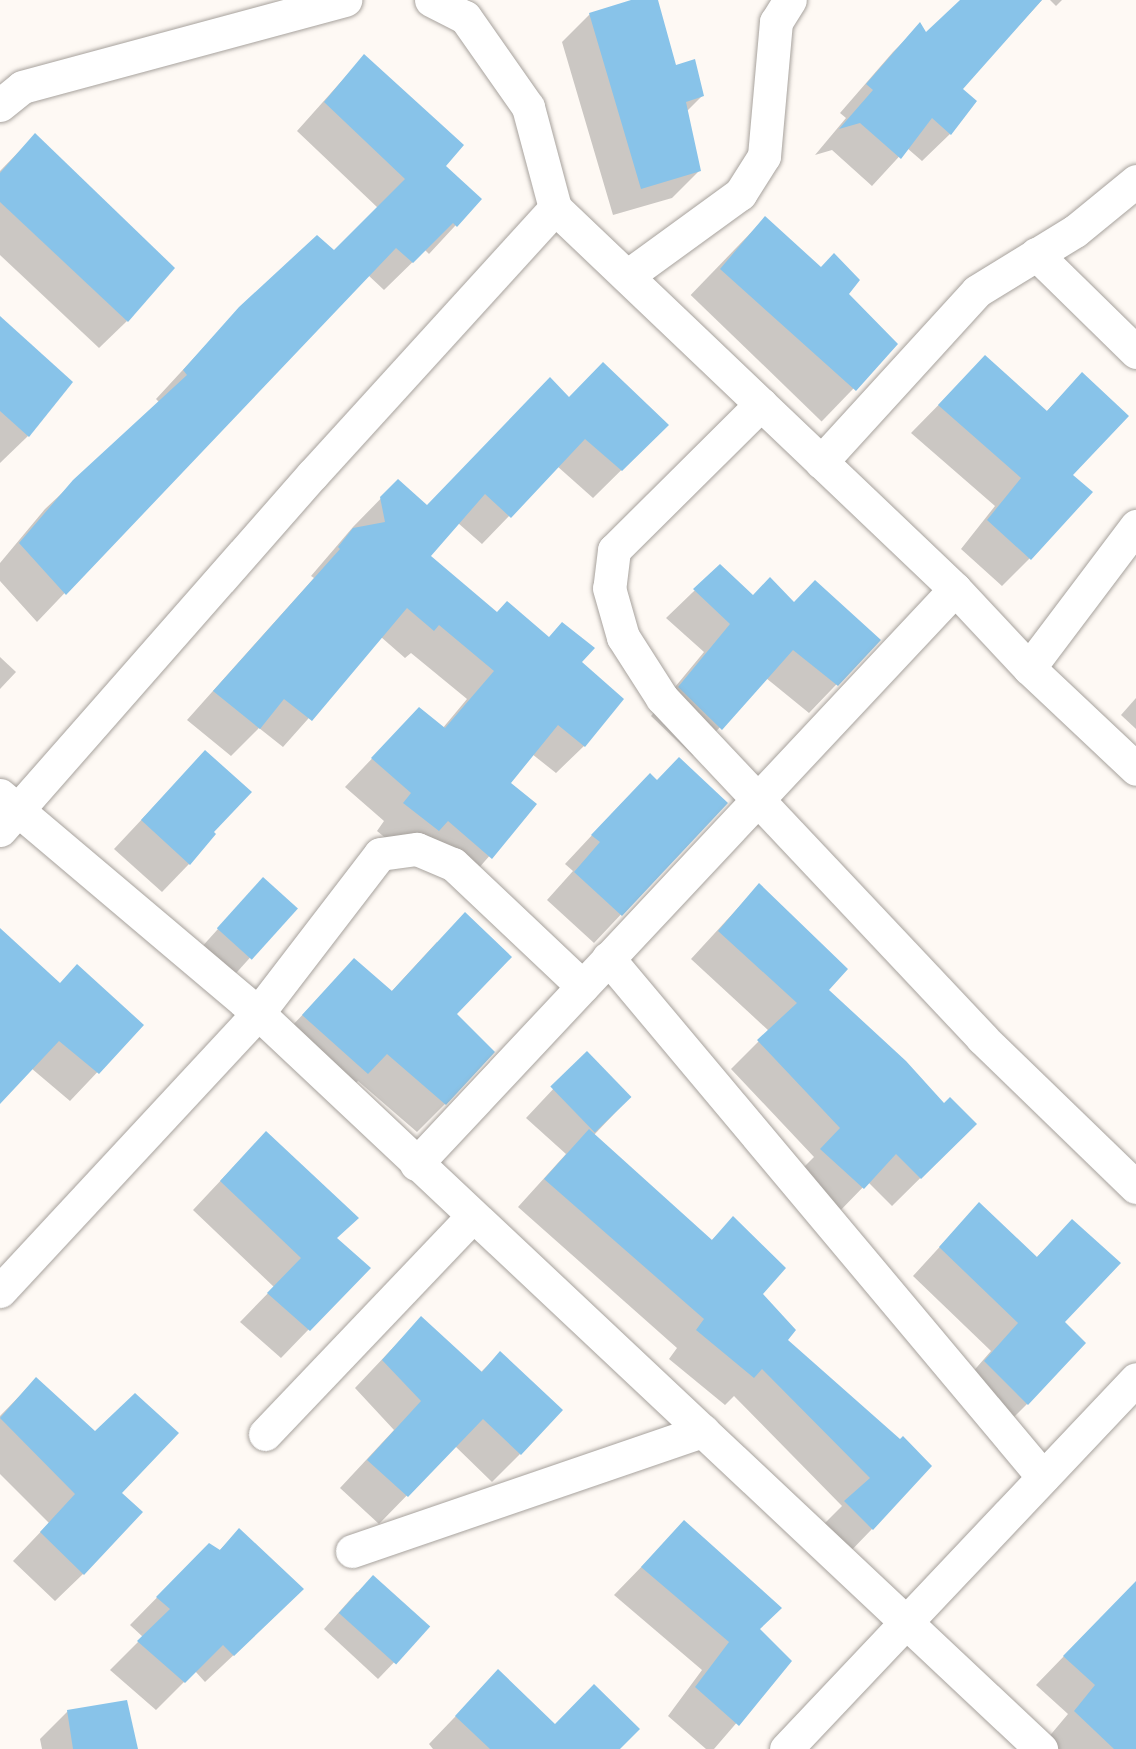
<!DOCTYPE html>
<html>
<head>
<meta charset="utf-8">
<style>
  body { margin:0 }
  #map { position:relative; width:1136px; height:1749px; overflow:hidden; background:#fef9f4; font-family:Commissioner,sans-serif }
  div>[style] { position:absolute }
  .shadow>* { inset:0; background:#0003; transform-origin:0 0 }
  .building>* { inset:0; background:#88c3e9; transform-origin:0 0 }
  .roads { filter:drop-shadow(0 0 2px #a7a29d) drop-shadow(0 0 2px #a7a29d) }
  .street>* { height:33px; margin:-16.5px; padding:0 16.5px; transform-origin:16.5px; border-radius:16.5px; background:#fff }
  span { translate:-50% -50%; white-space:nowrap; text-align:center; line-height:1.15; -webkit-text-stroke:4.5px #fff; paint-order:stroke }
</style>
</head>
<body>
<div id="map">
  <div class="shadow">
    <i style="clip-path:polygon(636px 0,656px 0,675px 67px,702px 96px,687px 111px,700px 170px,672px 198px,613px 215px,562px 42px,590px 14px)"></i>
    <i style="clip-path:polygon(962px 0,1042px 0,961px 89px,950px 134px,922px 161px,907px 148px,872px 186px,832px 150px,815px 155px,846px 118px,840px 113px,893px 52px,920px 25px,926px 34px)"></i>
    <i style="clip-path:polygon(1050px 0,1062px 0,1056px 6px)"></i>
    <i style="clip-path:polygon(364px 56px,443px 166px,480px 199px,429px 254px,425px 250px,384px 290px,368px 275px,37px 622px,0 581px,0 563px,45px 509px,159px 402px,156px 399px,240px 308px,334px 252px,378px 208px,297px 131px)"></i>
    <i style="clip-path:polygon(35px 135px,127px 321px,99px 348px,0 255px,0 171px)"></i>
    <i style="left:765px;top:218px;width:182px;height:107px;rotate:44deg"></i>
    <i style="clip-path:polygon(0 318px,28px 436px,0 463px)"></i>
    <i style="clip-path:polygon(1082px 374px,1071px 475px,1030px 558px,1002px 586px,961px 549px,995px 506px,911px 433px,958px 385px,1046px 412px)"></i>
    <i style="clip-path:polygon(569px 399px,667px 425px,593px 498px,557px 466px,482px 544px,458px 523px,429px 556px,496px 614px,580px 662px,584px 746px,556px 773px,532px 754px,509px 784px,535px 804px,463px 886px,410px 858px,377px 831px,384px 821px,345px 787px,419px 709px,442px 729px,467px 699px,411px 653px,405px 658px,381px 637px,283px 747px,259px 728px,231px 756px,187px 720px,314px 578px,311px 576px,353px 527px,398px 481px,427px 506px)"></i>
    <i style="clip-path:polygon(720px 566px,753px 597px,793px 603px,879px 640px,809px 713px,766px 678px,693px 756px,651px 716px,704px 652px,666px 618px)"></i>
    <i style="clip-path:polygon(0 657px,16px 672px,0 689px)"></i>
    <i style="clip-path:polygon(1136px 698px,1136px 729px,1121px 715px)"></i>
    <i style="clip-path:polygon(205px 752px,212px 832px,189px 864px,162px 892px,114px 849px)"></i>
    <i style="clip-path:polygon(656px 782px,726px 803px,594px 943px,547px 900px,573px 871px,565px 864px,622px 803px)"></i>
    <i style="left:263px;top:879px;width:43px;height:106px;rotate:42deg"></i>
    <i style="clip-path:polygon(759px 885px,827px 991px,944px 1105px,975px 1124px,892px 1206px,868px 1182px,835px 1216px,794px 1177px,814px 1157px,731px 1069px,769px 1031px,691px 959px)"></i>
    <i style="clip-path:polygon(0 930px,59px 985px,142px 1025px,70px 1101px,31px 1068px,0 1102px)"></i>
    <i style="clip-path:polygon(437px 942px,455px 1014px,445px 1104px,417px 1132px,358px 1081px,339px 1100px,275px 1044px,354px 960px,391px 992px)"></i>
    <i style="clip-path:polygon(587px 1053px,630px 1097px,594px 1135px,711px 1241px,733px 1219px,761px 1294px,785px 1340px,900px 1440px,872px 1529px,845px 1557px,818px 1530px,842px 1506px,734px 1396px,725px 1405px,669px 1359px,677px 1348px,518px 1207px,566px 1154px,526px 1118px)"></i>
    <i style="clip-path:polygon(239px 1161px,368px 1268px,281px 1358px,240px 1322px,274px 1287px,193px 1210px)"></i>
    <i style="clip-path:polygon(979px 1204px,1036px 1258px,1073px 1221px,1063px 1322px,1027px 1404px,999px 1432px,957px 1390px,991px 1351px,913px 1276px)"></i>
    <i style="clip-path:polygon(421px 1318px,480px 1373px,500px 1353px,520px 1454px,492px 1482px,455px 1446px,379px 1524px,340px 1488px,394px 1430px,355px 1388px)"></i>
    <i style="clip-path:polygon(36px 1379px,120px 1494px,83px 1574px,55px 1601px,13px 1561px,49px 1523px,0 1474px,0 1416px)"></i>
    <i style="clip-path:polygon(684px 1523px,759px 1630px,790px 1661px,714px 1749px,706px 1749px,668px 1716px,702px 1670px,614px 1595px)"></i>
    <i style="clip-path:polygon(239px 1530px,274px 1617px,205px 1682px,195px 1671px,156px 1710px,110px 1670px,143px 1637px,130px 1625px,181px 1573px,219px 1551px)"></i>
    <i style="clip-path:polygon(357px 1592px,428px 1627px,378px 1679px,324px 1629px)"></i>
    <i style="clip-path:polygon(1136px 1605px,1136px 1749px,1057px 1749px,1047px 1739px,1068px 1714px,1036px 1685px,1097px 1622px)"></i>
    <i style="clip-path:polygon(498px 1672px,555px 1726px,618px 1749px,433px 1749px,429px 1744px)"></i>
    <i style="clip-path:polygon(68px 1711px,137px 1749px,42px 1749px,40px 1739px)"></i>
  </div>
  <div class="building">
    <i style="clip-path:polygon(631px 0,658px 0,676px 65px,695px 59px,704px 96px,686px 102px,701px 171px,641px 189px,589px 13px)"></i>
    <i style="clip-path:polygon(960px 0,1042px 0,963px 89px,977px 101px,951px 135px,932px 118px,901px 159px,860px 123px,839px 129px,873px 90px,866px 84px,920px 22px,926px 32px)"></i>
    <i style="clip-path:polygon(364px 54px,464px 145px,446px 166px,482px 199px,457px 227px,453px 223px,413px 263px,396px 248px,66px 595px,19px 543px,73px 480px,187px 375px,183px 370px,239px 307px,317px 235px,334px 250px,405px 179px,324px 102px)"></i>
    <i style="clip-path:polygon(35px 133px,175px 268px,128px 322px,0 202px,0 173px)"></i>
    <i style="clip-path:polygon(765px 216px,821px 267px,834px 253px,860px 280px,849px 294px,898px 344px,856px 391px,720px 269px)"></i>
    <i style="clip-path:polygon(0 316px,73px 382px,29px 437px,0 411px)"></i>
    <i style="clip-path:polygon(985px 355px,1047px 411px,1082px 372px,1129px 416px,1073px 475px,1093px 492px,1031px 560px,987px 520px,1021px 478px,938px 405px)"></i>
    <i style="clip-path:polygon(603px 362px,669px 425px,622px 471px,585px 439px,511px 518px,485px 494px,431px 556px,497px 612px,507px 601px,549px 637px,562px 622px,595px 648px,582px 662px,624px 699px,585px 747px,558px 725px,511px 783px,537px 804px,492px 859px,448px 821px,439px 831px,403px 803px,411px 793px,371px 758px,419px 707px,445px 728px,494px 671px,439px 625px,434px 631px,407px 608px,312px 721px,284px 699px,260px 729px,213px 691px,340px 549px,338px 547px,353px 528px,385px 522px,380px 497px,398px 479px,427px 505px,550px 377px,569px 397px)"></i>
    <i style="clip-path:polygon(720px 564px,753px 595px,770px 577px,794px 602px,815px 580px,881px 640px,838px 686px,793px 650px,722px 730px,678px 687px,730px 624px,693px 589px)"></i>
    <i style="clip-path:polygon(205px 750px,252px 792px,214px 832px,216px 834px,190px 865px,141px 820px)"></i>
    <i style="clip-path:polygon(679px 757px,728px 803px,622px 916px,574px 872px,600px 842px,591px 835px,650px 773px,657px 780px)"></i>
    <i style="left:263px;top:877px;width:47px;height:69px;rotate:42deg"></i>
    <i style="clip-path:polygon(759px 883px,848px 969px,829px 990px,906px 1061px,944px 1103px,950px 1097px,977px 1124px,921px 1179px,896px 1154px,864px 1189px,820px 1149px,840px 1128px,757px 1040px,797px 1003px,718px 931px)"></i>
    <i style="clip-path:polygon(465px 912px,512px 957px,457px 1014px,495px 1052px,446px 1105px,387px 1054px,368px 1074px,302px 1015px,354px 958px,392px 991px)"></i>
    <i style="clip-path:polygon(0 928px,60px 983px,77px 964px,144px 1025px,99px 1074px,59px 1041px,0 1104px)"></i>
    <i style="left:587px;top:1051px;width:64px;height:51px;rotate:46deg"></i>
    <i style="clip-path:polygon(589px 1129px,712px 1240px,733px 1216px,786px 1268px,763px 1294px,796px 1330px,788px 1340px,900px 1439px,903px 1436px,932px 1466px,873px 1530px,844px 1501px,870px 1478px,762px 1369px,754px 1378px,696px 1330px,704px 1319px,544px 1179px)"></i>
    <i style="clip-path:polygon(266px 1131px,359px 1218px,337px 1238px,371px 1268px,310px 1331px,267px 1293px,301px 1258px,220px 1181px)"></i>
    <i style="clip-path:polygon(979px 1202px,1037px 1257px,1072px 1219px,1121px 1263px,1065px 1322px,1086px 1343px,1028px 1405px,984px 1361px,1018px 1323px,939px 1247px)"></i>
    <i style="clip-path:polygon(421px 1316px,482px 1372px,500px 1351px,563px 1410px,521px 1455px,483px 1419px,408px 1497px,367px 1460px,421px 1401px,382px 1360px)"></i>
    <i style="clip-path:polygon(36px 1377px,95px 1431px,135px 1393px,179px 1433px,122px 1493px,143px 1512px,84px 1575px,40px 1532px,75px 1494px,0 1418px)"></i>
    <i style="clip-path:polygon(684px 1520px,782px 1608px,760px 1629px,792px 1661px,739px 1726px,695px 1687px,729px 1642px,641px 1567px)"></i>
    <i style="clip-path:polygon(239px 1528px,304px 1589px,234px 1656px,223px 1645px,185px 1683px,137px 1641px,170px 1609px,156px 1597px,209px 1543px,220px 1550px)"></i>
    <i style="left:373px;top:1575px;width:77px;height:51px;rotate:42deg"></i>
    <i style="clip-path:polygon(1136px 1581px,1136px 1749px,1114px 1749px,1074px 1711px,1095px 1685px,1063px 1656px)"></i>
    <i style="clip-path:polygon(498px 1669px,555px 1724px,594px 1684px,640px 1729px,620px 1749px,490px 1749px,455px 1716px)"></i>
    <i style="clip-path:polygon(127px 1700px,138px 1749px,73px 1749px,67px 1710px)"></i>
  </div>
  <div class="roads">
    <div class="street">
      <i style="left:431px;top:0;width:38px;rotate:27deg"></i>
      <i style="left:465px;top:17px;width:110px;rotate:55deg"></i>
      <i style="left:528px;top:107px;width:105px;rotate:75deg"></i>
      <i style="left:555px;top:208px;width:552px;rotate:43.61deg"></i>
      <i style="left:955px;top:589px;width:108px;rotate:46.9deg"></i>
      <i style="left:1029px;top:668px;width:147px;rotate:43.3deg"></i>
      <i style="left:0;top:105px;width:28px;rotate:-39deg"></i>
      <i style="left:22px;top:87px;width:335px;rotate:-15.1deg"></i>
      <i style="left:1036px;top:254px;width:140px;rotate:44.4deg"></i>
      <i style="left:627px;top:276px;width:140px;rotate:-36deg"></i>
      <i style="left:740px;top:194px;width:45px;rotate:-57.7deg"></i>
      <i style="left:764px;top:156px;width:135px;rotate:-84.9deg"></i>
      <i style="left:776px;top:22px;width:26px;rotate:-58deg"></i>
      <i style="left:761px;top:404px;width:207px;rotate:135.2deg"></i>
      <i style="left:614px;top:550px;width:38px;rotate:97deg"></i>
      <i style="left:609px;top:588px;width:51px;rotate:74.1deg"></i>
      <i style="left:623px;top:637px;width:72px;rotate:57.4deg"></i>
      <i style="left:662px;top:698px;width:467px;rotate:46.7deg"></i>
      <i style="left:982px;top:1038px;width:214px;rotate:44.1deg"></i>
      <i style="left:821px;top:462px;width:231px;rotate:-47.6deg"></i>
      <i style="left:977px;top:291px;width:115px;rotate:-31.5deg"></i>
      <i style="left:1075px;top:231px;width:79px;rotate:-39.3deg"></i>
      <i style="left:1029px;top:668px;width:178px;rotate:-53deg"></i>
      <i style="left:0;top:795px;width:338px;rotate:40.2deg"></i>
      <i style="left:258px;top:1013px;width:1075px;rotate:43.23deg"></i>
      <i style="left:0;top:830px;width:474px;rotate:-48.7deg"></i>
      <i style="left:313px;top:474px;width:360px;rotate:-47.7deg"></i>
      <i style="left:608px;top:958px;width:677px;rotate:50.03deg"></i>
      <i style="left:416px;top:1164px;width:788px;rotate:-46.85deg"></i>
      <i style="left:0;top:1291px;width:379px;rotate:-47.1deg"></i>
      <i style="left:258px;top:1013px;width:200px;rotate:-52.5deg"></i>
      <i style="left:380px;top:854px;width:37px;rotate:-8deg"></i>
      <i style="left:417px;top:849px;width:39px;rotate:23deg"></i>
      <i style="left:453px;top:864px;width:178px;rotate:43.4deg"></i>
      <i style="left:265px;top:1434px;width:300px;rotate:-46.4deg"></i>
      <i style="left:352px;top:1551px;width:371px;rotate:-18.9deg"></i>
      <i style="left:786px;top:1749px;width:509px;rotate:-46.59deg"></i>
    </div>
  </div>
</div>
</body>
</html>
